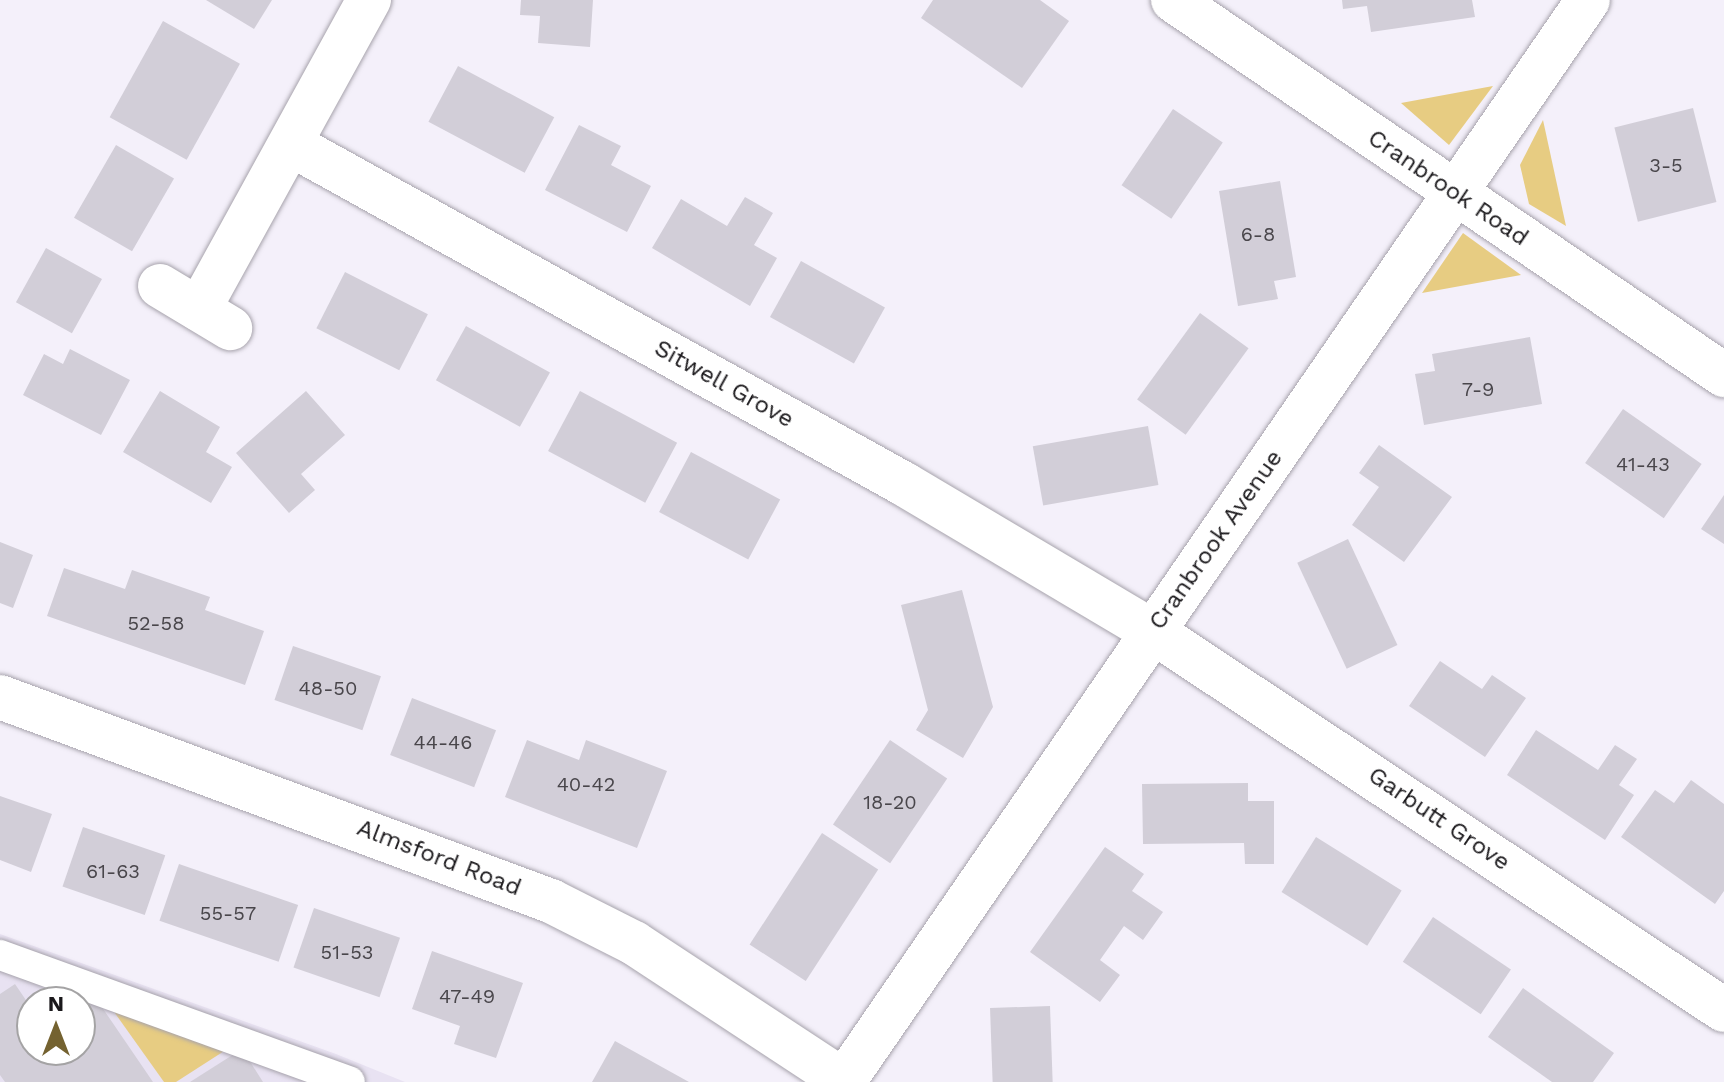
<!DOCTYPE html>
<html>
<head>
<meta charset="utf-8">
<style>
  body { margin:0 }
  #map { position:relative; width:1724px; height:1082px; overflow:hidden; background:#f4f0fa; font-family:"Work Sans",sans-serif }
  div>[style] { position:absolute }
  .built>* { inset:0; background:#e8e2f2 }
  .green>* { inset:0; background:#e7cc82 }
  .building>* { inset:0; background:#d2ced8; transform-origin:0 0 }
  .roads { filter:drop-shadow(0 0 2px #a7a3ac) drop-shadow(0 0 2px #a7a3ac) }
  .lane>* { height:30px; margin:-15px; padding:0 15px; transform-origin:15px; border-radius:15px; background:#fff }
  .street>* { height:44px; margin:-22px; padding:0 22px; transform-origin:22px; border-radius:22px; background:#fff }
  span { translate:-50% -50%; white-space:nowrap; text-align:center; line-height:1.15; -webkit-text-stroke:7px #fff; paint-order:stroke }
  .number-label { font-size:20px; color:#49464b }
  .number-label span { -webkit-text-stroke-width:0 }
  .street-label { font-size:24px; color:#1b191c }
  .north { position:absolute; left:16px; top:986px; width:80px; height:80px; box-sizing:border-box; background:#fff; border:2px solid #a4a3a4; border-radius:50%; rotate:0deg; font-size:22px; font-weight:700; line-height:32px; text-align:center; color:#1b191c }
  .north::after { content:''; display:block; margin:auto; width:28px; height:36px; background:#746230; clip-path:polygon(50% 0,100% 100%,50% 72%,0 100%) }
</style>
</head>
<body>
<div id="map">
  <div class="built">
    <i style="clip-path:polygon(evenodd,0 934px,336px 1054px,405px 1082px,0 1082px,0 934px,32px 1002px,80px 1002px,80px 1050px,32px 1050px,32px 1002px)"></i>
  </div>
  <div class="green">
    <i style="clip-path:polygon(1493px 86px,1449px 145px,1401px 103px)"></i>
    <i style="clip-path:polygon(1543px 120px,1566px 226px,1529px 204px,1520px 165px)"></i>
    <i style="clip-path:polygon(1463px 233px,1521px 275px,1422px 293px)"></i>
    <i style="clip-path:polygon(112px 1009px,232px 1046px,176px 1082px,164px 1082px)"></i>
  </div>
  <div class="building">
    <i style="clip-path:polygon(206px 0,272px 0,254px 29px)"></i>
    <i style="clip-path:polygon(521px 0,593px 0,590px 47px,538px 43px,540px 16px,520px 15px)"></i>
    <i style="clip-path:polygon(933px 0,1040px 0,1069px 21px,1022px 88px,921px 18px)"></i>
    <i style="clip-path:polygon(1342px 0,1472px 0,1475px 17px,1371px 32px,1367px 6px,1343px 9px)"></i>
    <i style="left:163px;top:21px;width:88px;height:110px;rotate:29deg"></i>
    <i style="left:458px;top:66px;width:109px;height:63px;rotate:28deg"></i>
    <i style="left:1693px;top:108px;width:97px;height:81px;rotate:76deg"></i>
    <i style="left:1173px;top:109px;width:60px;height:92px;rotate:34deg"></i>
    <i style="clip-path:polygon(579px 125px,621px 146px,611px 165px,651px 186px,627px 232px,545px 190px)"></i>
    <i style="left:116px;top:145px;width:67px;height:84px;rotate:30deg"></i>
    <i style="clip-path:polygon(1280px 181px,1296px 277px,1274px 281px,1278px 299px,1238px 306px,1219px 191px)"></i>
    <i style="clip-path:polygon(745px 197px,773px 213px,754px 245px,777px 258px,750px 306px,652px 248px,681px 199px,727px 226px)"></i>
    <i style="left:46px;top:248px;width:64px;height:62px;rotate:29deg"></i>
    <i style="left:801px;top:261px;width:96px;height:64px;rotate:29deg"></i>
    <i style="left:345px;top:272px;width:93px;height:63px;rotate:27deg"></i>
    <i style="left:1200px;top:313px;width:60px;height:107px;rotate:36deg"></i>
    <i style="left:466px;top:326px;width:96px;height:62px;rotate:29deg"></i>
    <i style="clip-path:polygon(1530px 337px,1542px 404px,1424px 425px,1415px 374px,1435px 371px,1432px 354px)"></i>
    <i style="clip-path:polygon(70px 349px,130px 380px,101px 435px,23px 395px,44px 354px,63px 364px)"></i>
    <i style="clip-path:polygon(160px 391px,220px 427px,206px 452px,232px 467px,211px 503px,123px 452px)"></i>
    <i style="clip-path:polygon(306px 391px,345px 435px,301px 474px,315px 490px,289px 513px,236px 453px)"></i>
    <i style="left:580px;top:391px;width:110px;height:68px;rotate:28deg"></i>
    <i style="left:1623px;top:409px;width:96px;height:66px;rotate:35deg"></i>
    <i style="left:1148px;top:426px;width:60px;height:117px;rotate:80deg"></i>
    <i style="clip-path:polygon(1379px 445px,1452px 497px,1404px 562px,1352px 525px,1379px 487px,1359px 473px)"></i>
    <i style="left:691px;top:452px;width:101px;height:68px;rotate:28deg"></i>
    <i style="clip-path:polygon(1724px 495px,1724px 544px,1701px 529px)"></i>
    <i style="left:1348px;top:539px;width:117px;height:56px;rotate:65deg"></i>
    <i style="clip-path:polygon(0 542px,33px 555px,13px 608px,0 603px)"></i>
    <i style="clip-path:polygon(64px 568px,125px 589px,132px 570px,210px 597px,205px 610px,264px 631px,245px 685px,47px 616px)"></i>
    <i style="clip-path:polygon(962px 590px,993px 707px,963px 758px,916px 730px,928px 710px,901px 605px)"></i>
    <i style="left:293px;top:646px;width:93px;height:57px;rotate:19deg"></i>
    <i style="clip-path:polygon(1440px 661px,1482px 689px,1492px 675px,1526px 698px,1485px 757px,1409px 706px)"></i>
    <i style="left:412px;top:698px;width:90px;height:61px;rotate:21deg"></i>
    <i style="clip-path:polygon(1536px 730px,1598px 770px,1615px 745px,1637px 759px,1619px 785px,1634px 795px,1605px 840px,1507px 775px)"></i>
    <i style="clip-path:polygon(527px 740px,579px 760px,586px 740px,667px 771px,637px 848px,505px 797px)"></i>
    <i style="left:890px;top:740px;width:69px;height:102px;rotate:34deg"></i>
    <i style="clip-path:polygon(1691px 780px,1724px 804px,1724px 891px,1715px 904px,1621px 837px,1655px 790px,1674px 803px)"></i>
    <i style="clip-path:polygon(1248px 783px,1248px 801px,1274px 801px,1274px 864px,1245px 864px,1244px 843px,1143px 844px,1142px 784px)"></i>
    <i style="clip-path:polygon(0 796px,52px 814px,31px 872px,0 860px)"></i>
    <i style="left:83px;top:827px;width:87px;height:63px;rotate:19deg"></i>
    <i style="left:822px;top:833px;width:67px;height:133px;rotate:33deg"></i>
    <i style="left:1316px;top:837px;width:101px;height:65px;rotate:32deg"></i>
    <i style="clip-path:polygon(1105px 847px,1144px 874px,1132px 891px,1163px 912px,1143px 940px,1124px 926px,1100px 960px,1120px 975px,1100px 1002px,1030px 952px)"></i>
    <i style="left:179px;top:864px;width:126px;height:60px;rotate:19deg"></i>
    <i style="left:314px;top:908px;width:91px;height:63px;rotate:19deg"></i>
    <i style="left:1433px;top:917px;width:94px;height:54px;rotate:34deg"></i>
    <i style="clip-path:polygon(432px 951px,523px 983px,496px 1058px,454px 1044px,460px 1026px,412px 1009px)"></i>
    <i style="clip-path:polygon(15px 984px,32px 1009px,32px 1050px,80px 1050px,80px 1006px,95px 997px,153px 1082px,5px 1082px,0 1075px,0 994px)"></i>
    <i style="clip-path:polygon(1523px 988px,1614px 1053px,1593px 1082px,1552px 1082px,1488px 1037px)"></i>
    <i style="left:1050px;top:1006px;width:76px;height:60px;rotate:88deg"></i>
    <i style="clip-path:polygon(615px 1041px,689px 1082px,592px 1082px)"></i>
    <i style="clip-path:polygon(242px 1049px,263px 1082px,190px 1082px)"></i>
  </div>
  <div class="roads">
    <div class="lane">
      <i style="left:0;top:955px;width:372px;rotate:19.9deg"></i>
    </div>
    <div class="street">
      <i style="left:1173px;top:0;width:667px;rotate:34.24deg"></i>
      <i style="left:292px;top:145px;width:700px;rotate:28.98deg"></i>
      <i style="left:904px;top:484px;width:288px;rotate:30.7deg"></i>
      <i style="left:1152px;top:631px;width:686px;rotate:33.53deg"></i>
      <i style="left:160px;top:286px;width:82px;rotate:31deg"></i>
      <i style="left:199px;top:309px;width:353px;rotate:-61.2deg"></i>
      <i style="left:0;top:697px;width:588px;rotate:20.32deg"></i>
      <i style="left:551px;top:901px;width:93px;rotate:26.8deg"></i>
      <i style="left:634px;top:943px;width:254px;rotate:33.3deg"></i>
      <i style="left:844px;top:1081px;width:1312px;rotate:-55.46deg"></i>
    </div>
  </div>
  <div class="number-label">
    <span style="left:1666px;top:165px">3-5</span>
    <span style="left:1258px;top:234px">6-8</span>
    <span style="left:1478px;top:389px">7-9</span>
    <span style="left:1643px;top:464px">41-43</span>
    <span style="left:156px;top:623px">52-58</span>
    <span style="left:328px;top:688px">48-50</span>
    <span style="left:443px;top:742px">44-46</span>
    <span style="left:586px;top:784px">40-42</span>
    <span style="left:890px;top:802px">18-20</span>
    <span style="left:113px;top:871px">61-63</span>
    <span style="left:228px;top:913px">55-57</span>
    <span style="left:347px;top:952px">51-53</span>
    <span style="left:467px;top:996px">47-49</span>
  </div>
  <div class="street-label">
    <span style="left:1448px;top:188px;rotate:34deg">Cranbrook Road</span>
    <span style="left:724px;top:384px;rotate:29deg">Sitwell Grove</span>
    <span style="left:1216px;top:540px;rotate:-55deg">Cranbrook Avenue</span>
    <span style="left:1439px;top:819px;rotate:34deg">Garbutt Grove</span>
    <span style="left:439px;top:858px;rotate:21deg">Almsford Road</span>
  </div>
  <div class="north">N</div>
</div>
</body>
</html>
